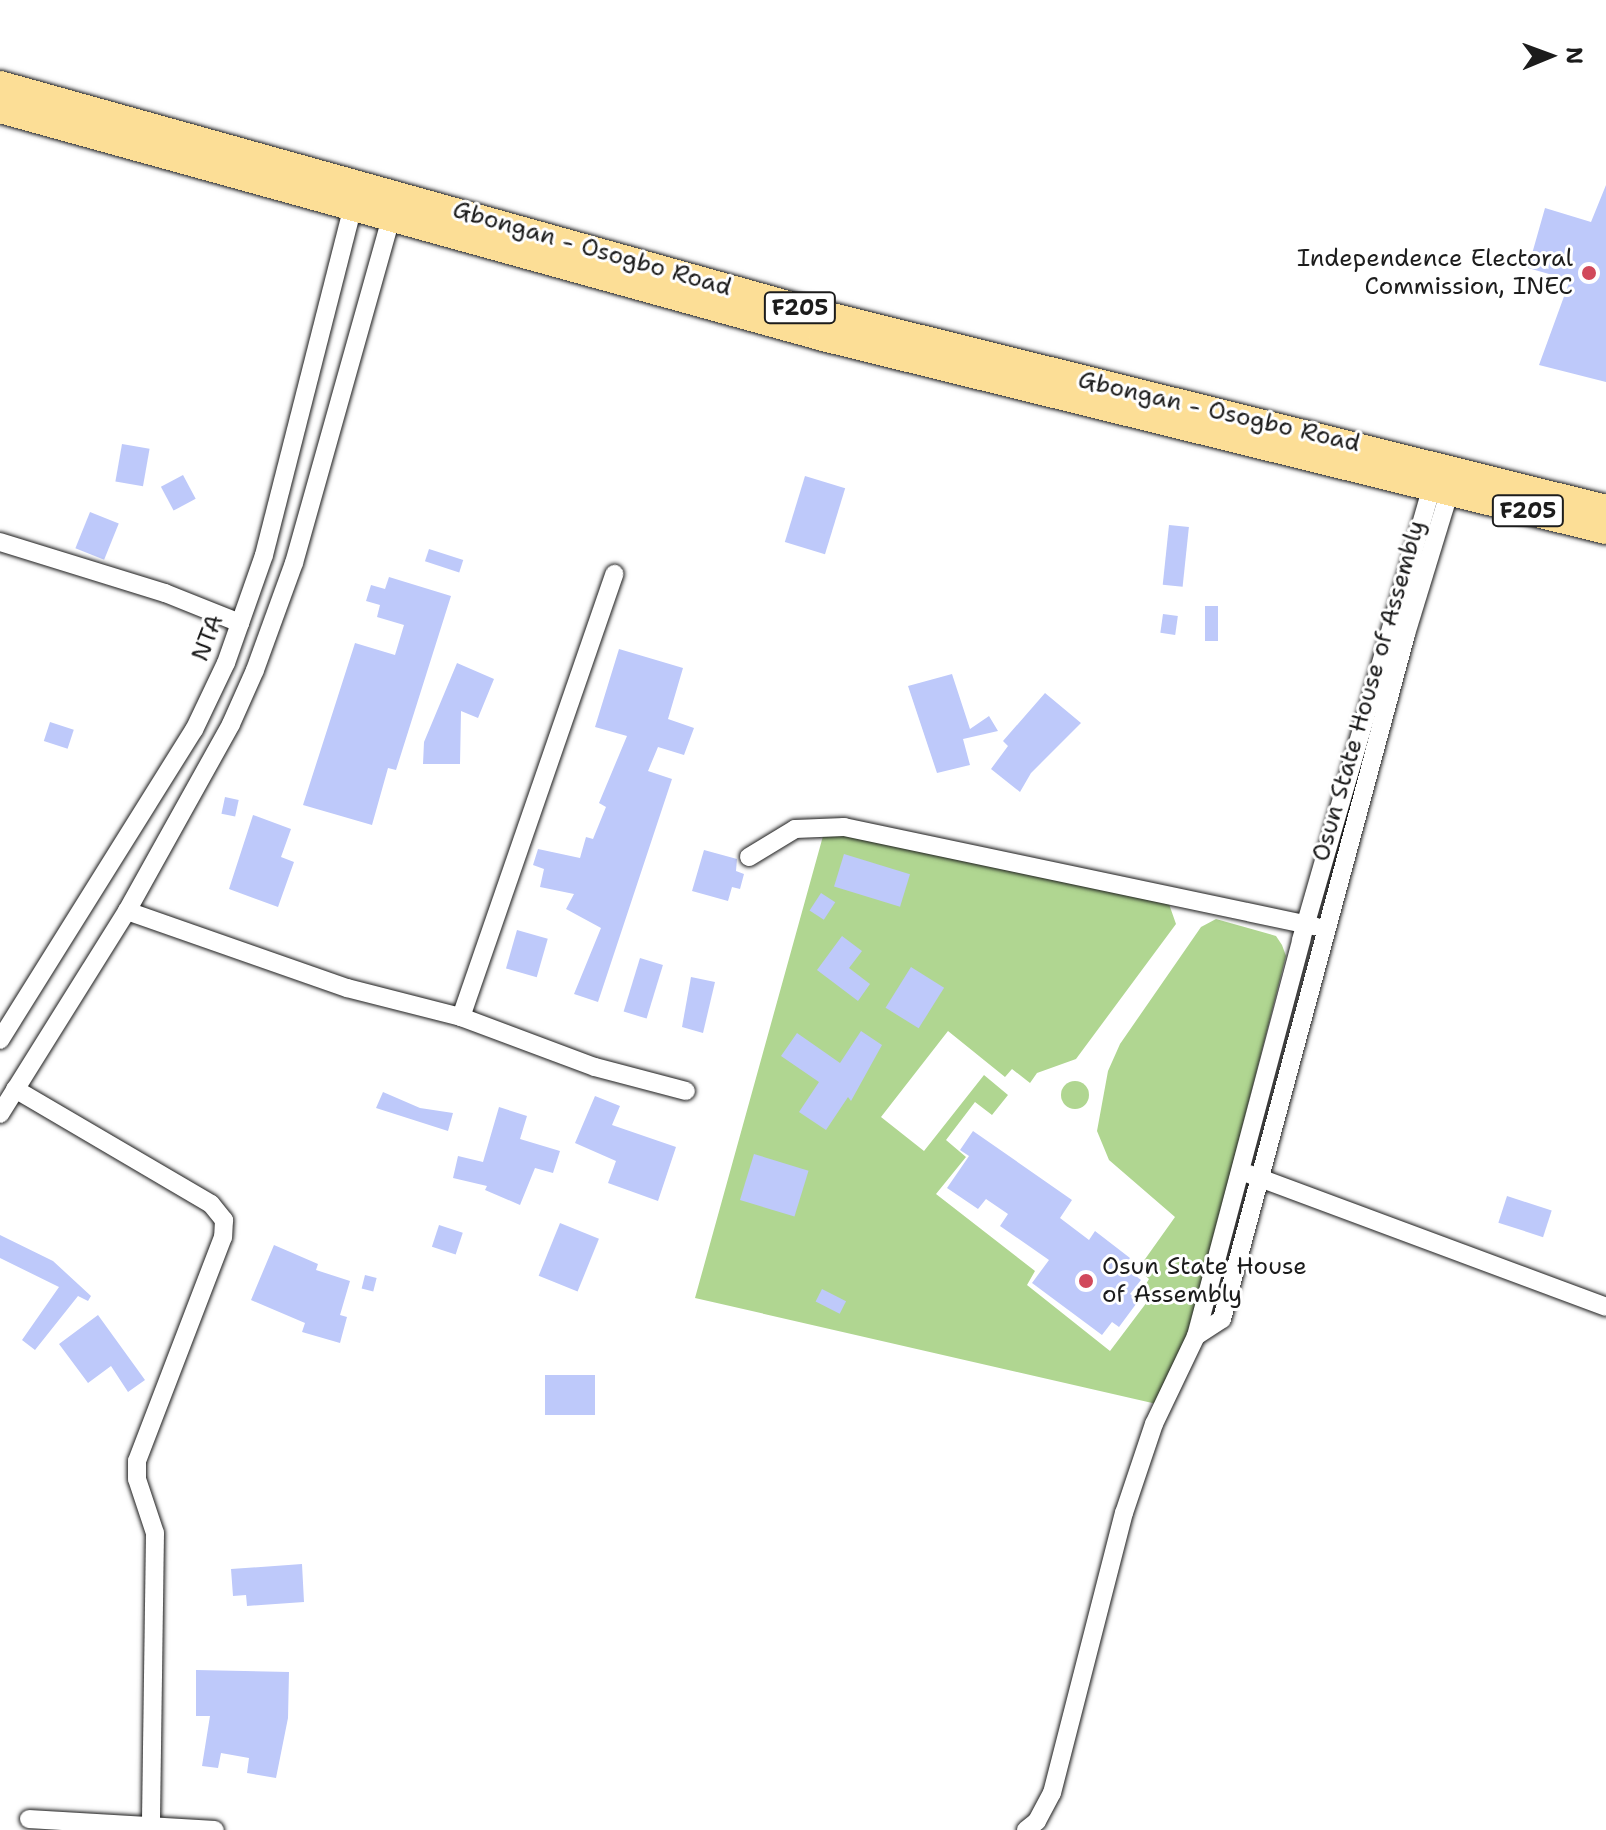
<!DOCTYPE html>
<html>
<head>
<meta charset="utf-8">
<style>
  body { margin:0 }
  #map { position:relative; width:1606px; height:1830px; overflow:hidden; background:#fff; font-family:"Shantell Sans",sans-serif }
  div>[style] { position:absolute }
  .green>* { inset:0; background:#b0d691 }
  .round { border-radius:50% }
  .building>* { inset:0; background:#bec9fa; transform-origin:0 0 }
  .roads { filter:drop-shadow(0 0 2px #1c1c1c) drop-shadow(0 0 2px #1c1c1c) }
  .street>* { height:18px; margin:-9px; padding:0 9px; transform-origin:9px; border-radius:9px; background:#fff }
  .primary>* { height:28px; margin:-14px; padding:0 14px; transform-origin:14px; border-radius:14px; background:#fcde96 }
  .dots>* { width:22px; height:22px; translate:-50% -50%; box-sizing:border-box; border:4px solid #fff; border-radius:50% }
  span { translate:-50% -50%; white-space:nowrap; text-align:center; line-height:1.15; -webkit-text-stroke:6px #fff; paint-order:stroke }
  .shield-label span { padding:2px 6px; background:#fff; border:2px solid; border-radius:6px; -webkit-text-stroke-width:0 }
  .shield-label { font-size:22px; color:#1c1c1c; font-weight:700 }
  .street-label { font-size:24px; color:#1c1c1c }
  .poi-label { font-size:24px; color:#1c1c1c }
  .right { translate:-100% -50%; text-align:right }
  .left { translate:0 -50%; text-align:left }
  .north { position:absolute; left:1510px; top:16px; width:80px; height:80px; -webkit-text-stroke:6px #fff; paint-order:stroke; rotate:89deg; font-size:22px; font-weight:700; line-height:32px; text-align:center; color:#1c1c1c }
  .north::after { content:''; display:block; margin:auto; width:28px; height:36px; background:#1c1c1c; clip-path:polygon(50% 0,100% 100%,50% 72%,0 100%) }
</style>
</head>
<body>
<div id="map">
  <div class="green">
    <i style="clip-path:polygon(852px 832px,1169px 904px,1176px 924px,1076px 1059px,1037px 1073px,1030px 1083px,1012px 1069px,1005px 1077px,948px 1031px,881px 1117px,924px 1151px,984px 1075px,1008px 1095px,992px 1115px,975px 1102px,946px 1140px,966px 1157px,936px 1194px,1035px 1271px,1027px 1285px,1110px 1351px,1147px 1302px,1140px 1294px,1149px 1279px,1138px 1269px,1175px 1217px,1109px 1160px,1097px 1131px,1108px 1071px,1120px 1044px,1201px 927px,1216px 919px,1276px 936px,1282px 945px,1286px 956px,1195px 1312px,1196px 1325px,1161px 1405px,695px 1298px,823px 836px)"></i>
    <i class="round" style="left:1061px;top:1081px;width:28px;height:28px"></i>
  </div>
  <div class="building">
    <i style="clip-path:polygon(1606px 185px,1606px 382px,1539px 365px,1570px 280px,1528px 268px,1545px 208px,1591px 222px)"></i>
    <i style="left:122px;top:444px;width:28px;height:38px;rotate:10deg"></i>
    <i style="left:183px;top:475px;width:27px;height:25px;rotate:62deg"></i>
    <i style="left:805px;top:476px;width:42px;height:69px;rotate:17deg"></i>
    <i style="left:90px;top:512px;width:31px;height:39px;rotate:22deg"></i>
    <i style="left:1169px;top:525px;width:20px;height:60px;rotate:6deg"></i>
    <i style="left:429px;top:549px;width:36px;height:13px;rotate:18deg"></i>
    <i style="clip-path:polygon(389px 577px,451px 596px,396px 770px,388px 768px,372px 825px,303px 805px,355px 643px,395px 655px,404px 625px,377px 617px,380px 605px,366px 601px,371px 585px,385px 589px)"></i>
    <i style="left:1205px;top:606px;width:13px;height:35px"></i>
    <i style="left:1163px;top:614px;width:15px;height:19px;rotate:8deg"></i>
    <i style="clip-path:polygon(619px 649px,683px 668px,668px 719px,694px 728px,684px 755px,658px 747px,648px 771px,672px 779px,598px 1002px,574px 994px,601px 928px,566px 909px,574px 894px,540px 887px,544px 869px,533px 865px,538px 849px,580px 858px,586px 837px,593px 839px,606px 807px,599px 803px,627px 736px,595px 727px)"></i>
    <i style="clip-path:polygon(457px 663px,494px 679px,478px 718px,461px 711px,460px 764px,423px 764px,424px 742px)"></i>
    <i style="clip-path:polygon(952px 674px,970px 729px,989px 716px,998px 731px,963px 739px,970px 765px,937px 773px,908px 686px)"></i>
    <i style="clip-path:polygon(1045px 693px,1081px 723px,1031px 773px,1020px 792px,991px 769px,1008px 746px,1003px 741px)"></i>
    <i style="left:50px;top:722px;width:25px;height:20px;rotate:18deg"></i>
    <i style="left:225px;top:797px;width:14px;height:17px;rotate:12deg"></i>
    <i style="clip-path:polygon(253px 815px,291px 829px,281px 857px,294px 862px,278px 907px,229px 889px)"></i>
    <i style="clip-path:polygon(704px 850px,737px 859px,736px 871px,744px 874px,740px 889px,732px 887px,728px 901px,692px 891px)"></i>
    <i style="left:844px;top:854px;width:69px;height:34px;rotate:17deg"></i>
    <i style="left:821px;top:893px;width:17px;height:21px;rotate:33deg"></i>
    <i style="left:517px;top:930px;width:32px;height:40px;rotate:16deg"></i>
    <i style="clip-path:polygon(842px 936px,862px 951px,849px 968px,870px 984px,858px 1001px,817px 970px)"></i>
    <i style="left:640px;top:958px;width:24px;height:56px;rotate:17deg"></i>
    <i style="left:911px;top:967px;width:39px;height:48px;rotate:32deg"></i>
    <i style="clip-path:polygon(691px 977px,715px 982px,703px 1033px,682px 1027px)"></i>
    <i style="clip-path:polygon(861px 1031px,882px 1045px,851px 1101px,848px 1097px,826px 1130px,799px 1112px,819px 1082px,781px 1056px,797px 1033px,840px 1063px)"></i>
    <i style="clip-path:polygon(383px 1092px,420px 1108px,453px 1113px,448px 1131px,376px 1108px)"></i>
    <i style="clip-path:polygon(595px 1096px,620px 1106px,612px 1125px,676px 1147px,658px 1201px,608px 1183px,616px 1161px,575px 1143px)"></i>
    <i style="clip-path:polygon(499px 1107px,527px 1116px,520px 1139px,560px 1151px,553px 1173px,535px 1168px,520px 1205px,485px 1190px,487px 1186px,453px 1178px,458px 1156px,483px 1162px)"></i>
    <i style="clip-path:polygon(973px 1131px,1072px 1200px,1060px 1218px,1089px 1240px,1095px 1231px,1130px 1258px,1124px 1267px,1141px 1280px,1130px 1294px,1139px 1300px,1119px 1327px,1112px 1322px,1102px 1335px,1032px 1283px,1049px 1260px,1000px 1226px,1008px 1214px,986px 1199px,978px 1209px,947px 1188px,969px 1156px,960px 1150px)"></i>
    <i style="left:754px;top:1154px;width:57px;height:48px;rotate:17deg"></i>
    <i style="left:1507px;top:1196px;width:47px;height:28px;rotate:18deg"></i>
    <i style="left:560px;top:1223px;width:42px;height:57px;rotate:22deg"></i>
    <i style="left:439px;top:1225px;width:25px;height:23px;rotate:18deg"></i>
    <i style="clip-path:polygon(0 1235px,53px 1261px,91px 1296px,88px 1301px,78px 1296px,35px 1350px,22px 1340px,59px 1287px,0 1258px)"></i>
    <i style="clip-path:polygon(274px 1245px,318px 1264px,316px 1270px,350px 1281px,340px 1315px,347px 1317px,340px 1343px,302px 1332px,305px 1323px,251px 1300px)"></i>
    <i style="left:365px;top:1275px;width:12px;height:14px;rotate:14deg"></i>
    <i style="left:822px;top:1289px;width:27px;height:14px;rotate:27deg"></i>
    <i style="clip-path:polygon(98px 1315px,145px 1380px,128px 1392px,111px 1366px,88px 1383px,59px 1344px)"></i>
    <i style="left:545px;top:1375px;width:50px;height:40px"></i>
    <i style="clip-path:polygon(302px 1564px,304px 1602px,247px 1606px,246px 1595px,233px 1596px,231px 1569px)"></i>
    <i style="clip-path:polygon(196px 1670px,289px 1672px,288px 1718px,276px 1778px,247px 1773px,249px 1758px,221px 1753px,218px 1768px,202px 1766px,210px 1716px,196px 1716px)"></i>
  </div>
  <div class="roads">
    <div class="street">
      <i style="left:0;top:542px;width:173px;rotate:17.2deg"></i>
      <i style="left:165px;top:593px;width:81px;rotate:21.8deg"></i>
      <i style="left:749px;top:857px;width:54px;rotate:-31.3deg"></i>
      <i style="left:795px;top:829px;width:49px;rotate:-2.3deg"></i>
      <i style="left:844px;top:827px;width:481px;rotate:11.9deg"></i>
      <i style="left:127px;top:911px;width:233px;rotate:19.3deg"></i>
      <i style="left:347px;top:988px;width:118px;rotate:14.3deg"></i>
      <i style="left:461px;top:1017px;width:143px;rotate:20.5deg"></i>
      <i style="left:595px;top:1067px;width:94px;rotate:14.8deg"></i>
      <i style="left:461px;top:1017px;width:469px;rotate:-70.9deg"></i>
      <i style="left:0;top:1040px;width:366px;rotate:-58deg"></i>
      <i style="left:194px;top:730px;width:74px;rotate:-64.5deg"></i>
      <i style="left:226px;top:663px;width:114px;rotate:-70.6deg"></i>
      <i style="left:264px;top:555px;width:359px;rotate:-75.7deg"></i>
      <i style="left:15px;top:1089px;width:227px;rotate:30.4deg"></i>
      <i style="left:211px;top:1204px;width:21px;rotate:51deg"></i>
      <i style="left:224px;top:1220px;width:17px;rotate:93deg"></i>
      <i style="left:223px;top:1237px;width:240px;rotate:111deg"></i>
      <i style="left:137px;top:1461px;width:18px;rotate:90deg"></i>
      <i style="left:137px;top:1479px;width:57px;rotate:71.6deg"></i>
      <i style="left:155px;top:1533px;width:293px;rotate:90.8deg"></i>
      <i style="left:0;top:1114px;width:239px;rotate:-58deg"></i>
      <i style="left:127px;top:911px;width:214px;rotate:-60.9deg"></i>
      <i style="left:231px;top:724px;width:59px;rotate:-66deg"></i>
      <i style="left:255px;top:670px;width:114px;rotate:-70deg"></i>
      <i style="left:294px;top:563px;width:358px;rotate:-74.3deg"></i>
      <i style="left:1249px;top:1174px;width:381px;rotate:20.4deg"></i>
      <i style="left:1196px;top:1336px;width:31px;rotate:-33deg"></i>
      <i style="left:1222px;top:1319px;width:709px;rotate:-74.96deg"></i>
      <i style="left:1406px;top:634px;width:157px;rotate:-73deg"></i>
      <i style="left:29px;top:1819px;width:186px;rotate:3.4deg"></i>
      <i style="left:1026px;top:1830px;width:14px;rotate:-39deg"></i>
      <i style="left:1037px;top:1821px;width:32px;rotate:-62deg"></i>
      <i style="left:1052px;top:1793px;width:289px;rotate:-75.6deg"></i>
      <i style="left:1124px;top:1513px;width:94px;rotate:-71.4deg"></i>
      <i style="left:1154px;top:1424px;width:98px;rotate:-64.5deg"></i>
      <i style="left:1196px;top:1336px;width:410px;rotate:-75.1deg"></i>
      <i style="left:1301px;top:940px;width:481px;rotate:-73.9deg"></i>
    </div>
    <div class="primary">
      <i style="left:0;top:85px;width:855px;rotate:15.6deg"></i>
      <i style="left:824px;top:315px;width:806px;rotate:13.93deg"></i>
      <i style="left:0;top:109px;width:854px;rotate:15.48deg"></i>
      <i style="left:823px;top:337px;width:806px;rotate:13.85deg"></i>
    </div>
  </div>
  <div class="dots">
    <i style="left:1589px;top:273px;background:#d1495b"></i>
    <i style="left:1086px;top:1281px;background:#d1495b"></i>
  </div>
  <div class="shield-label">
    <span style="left:800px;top:308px">F205</span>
    <span style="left:1528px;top:511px">F205</span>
  </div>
  <div class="street-label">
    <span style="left:592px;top:249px;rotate:16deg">Gbongan - Osogbo Road</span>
    <span style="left:1219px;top:412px;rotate:13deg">Gbongan - Osogbo Road</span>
    <span style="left:208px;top:638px;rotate:-69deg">NTA</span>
    <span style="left:1369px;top:691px;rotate:-74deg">Osun State House of Assembly</span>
  </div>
  <div class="poi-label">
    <span class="right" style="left:1573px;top:273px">Independence Electoral<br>Commission, INEC</span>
    <span class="left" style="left:1102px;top:1281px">Osun State House<br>of Assembly</span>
  </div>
  <div class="north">N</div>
</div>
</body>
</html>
